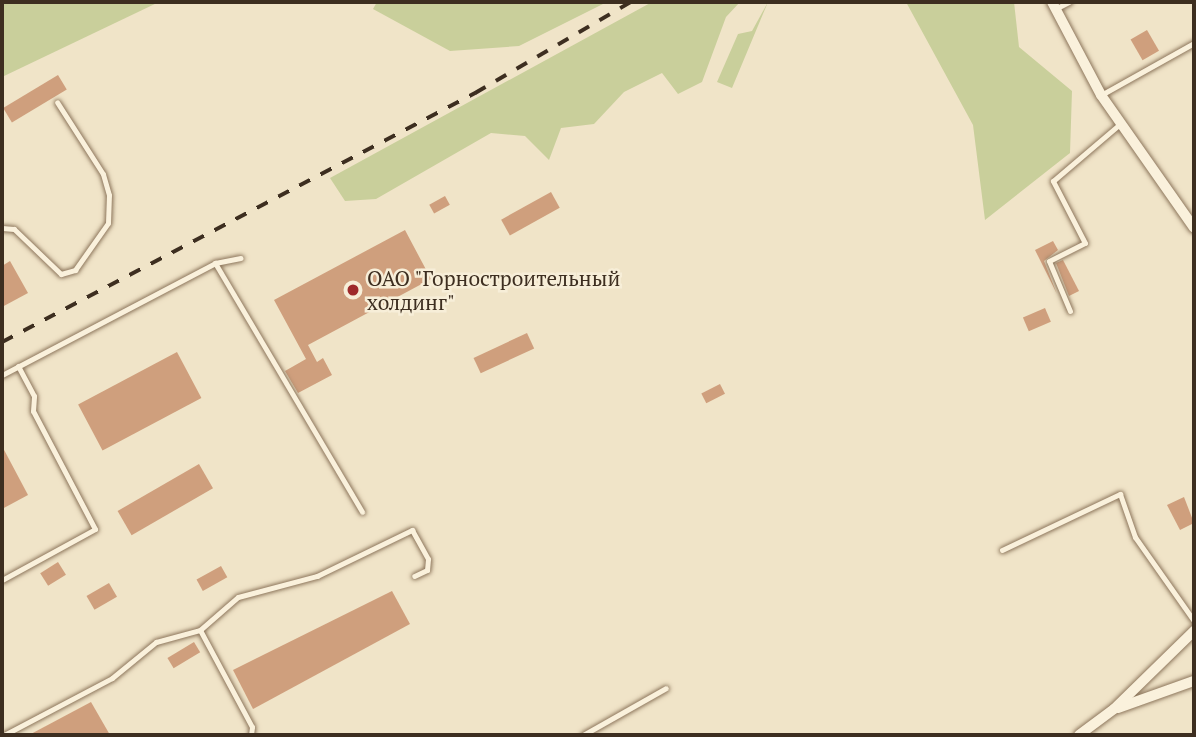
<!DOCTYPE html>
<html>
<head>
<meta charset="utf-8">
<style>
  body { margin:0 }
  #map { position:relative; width:1196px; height:737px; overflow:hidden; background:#f0e4c8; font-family:"PT Serif",serif }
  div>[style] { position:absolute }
  .green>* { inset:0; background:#c9cf9b }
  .building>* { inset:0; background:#cf9f7d; transform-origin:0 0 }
  .roads { filter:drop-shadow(0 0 2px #8d765c) drop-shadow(0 0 2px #8d765c) }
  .lane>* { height:5px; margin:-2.5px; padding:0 2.5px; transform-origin:2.5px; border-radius:2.5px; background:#faf1dc }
  .street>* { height:10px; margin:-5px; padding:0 5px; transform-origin:5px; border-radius:5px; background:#faf1dc }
  .rail>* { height:3.5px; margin-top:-1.75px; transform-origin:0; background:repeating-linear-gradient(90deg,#3d2e20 0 12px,transparent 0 24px) }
  .dots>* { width:19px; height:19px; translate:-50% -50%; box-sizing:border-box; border:4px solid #f7eed8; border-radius:50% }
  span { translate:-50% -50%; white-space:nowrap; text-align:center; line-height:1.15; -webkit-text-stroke:5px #f7eed8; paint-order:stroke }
  .poi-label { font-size:21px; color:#3d2e20 }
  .left { translate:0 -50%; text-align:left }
  .frame { position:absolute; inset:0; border:4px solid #3d2e20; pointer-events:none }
</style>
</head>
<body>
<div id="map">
  <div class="green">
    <i style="clip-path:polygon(2px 2px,159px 2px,2px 77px)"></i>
    <i style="clip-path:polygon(377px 2px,607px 2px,519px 46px,450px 51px,373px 9px)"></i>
    <i style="clip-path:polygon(652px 2px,740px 2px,726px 17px,702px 82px,678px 94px,662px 73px,624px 92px,594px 124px,561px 128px,549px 160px,525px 136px,491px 133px,376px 199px,345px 201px,330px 178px)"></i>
    <i style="clip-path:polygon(768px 2px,732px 88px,717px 82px,738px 34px,752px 31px)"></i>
    <i style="clip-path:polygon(906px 2px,1014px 2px,1019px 47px,1072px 91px,1070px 153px,985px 220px,973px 125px)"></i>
  </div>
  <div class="building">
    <i style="left:1147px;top:30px;width:24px;height:19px;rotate:60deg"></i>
    <i style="left:58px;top:75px;width:17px;height:64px;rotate:59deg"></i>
    <i style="left:551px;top:192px;width:18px;height:57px;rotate:61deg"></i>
    <i style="left:445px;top:196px;width:10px;height:18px;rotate:61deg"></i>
    <i style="clip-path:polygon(405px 230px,431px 279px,308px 345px,317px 362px,323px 358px,332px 375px,298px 393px,285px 371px,306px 359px,274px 300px)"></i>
    <i style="clip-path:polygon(1053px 241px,1058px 250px,1044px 261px,1057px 294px,1035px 250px)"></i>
    <i style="clip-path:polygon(1063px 260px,1079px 291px,1069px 296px,1056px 263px)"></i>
    <i style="clip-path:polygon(10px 261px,28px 293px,2px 307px,2px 266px)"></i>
    <i style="left:1045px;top:308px;width:15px;height:24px;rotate:67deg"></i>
    <i style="left:527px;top:333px;width:17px;height:59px;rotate:65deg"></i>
    <i style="left:177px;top:352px;width:52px;height:112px;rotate:62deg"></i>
    <i style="left:720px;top:384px;width:11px;height:21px;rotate:63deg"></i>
    <i style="clip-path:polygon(2px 446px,28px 495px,2px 509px)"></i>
    <i style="left:199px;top:464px;width:28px;height:94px;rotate:60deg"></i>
    <i style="clip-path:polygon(1184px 497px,1194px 523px,1180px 530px,1167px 505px)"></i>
    <i style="left:58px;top:562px;width:15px;height:21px;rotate:58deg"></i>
    <i style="left:221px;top:566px;width:13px;height:28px;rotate:61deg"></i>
    <i style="left:109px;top:583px;width:16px;height:26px;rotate:60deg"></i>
    <i style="clip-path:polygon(392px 591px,410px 624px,253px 709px,233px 670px)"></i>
    <i style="left:194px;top:642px;width:12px;height:31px;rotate:59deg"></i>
    <i style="clip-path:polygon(91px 702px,110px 735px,29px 735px)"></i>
  </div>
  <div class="roads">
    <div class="lane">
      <i style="left:1055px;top:9px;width:16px;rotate:-27deg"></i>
      <i style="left:1101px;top:95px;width:107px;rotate:-29.2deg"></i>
      <i style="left:2px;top:228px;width:12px;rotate:5deg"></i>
      <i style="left:14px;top:229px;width:65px;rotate:43.8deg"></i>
      <i style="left:61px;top:274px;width:15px;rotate:-16deg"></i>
      <i style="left:75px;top:270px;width:57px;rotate:-54.9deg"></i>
      <i style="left:108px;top:223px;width:28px;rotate:-88deg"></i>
      <i style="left:109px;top:195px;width:22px;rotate:-106deg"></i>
      <i style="left:103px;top:174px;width:85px;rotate:-122.6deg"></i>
      <i style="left:215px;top:263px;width:289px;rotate:59.4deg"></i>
      <i style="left:1070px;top:311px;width:54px;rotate:-112.8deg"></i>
      <i style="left:1049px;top:261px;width:40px;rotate:-26.6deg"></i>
      <i style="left:1085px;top:243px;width:70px;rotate:-117.3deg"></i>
      <i style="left:1053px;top:181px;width:88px;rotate:-40.4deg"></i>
      <i style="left:2px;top:375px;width:241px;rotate:-27.7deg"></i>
      <i style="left:215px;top:263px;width:26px;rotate:-11deg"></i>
      <i style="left:1002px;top:550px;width:131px;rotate:-25.4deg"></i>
      <i style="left:1120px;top:494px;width:46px;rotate:70.8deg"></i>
      <i style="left:1135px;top:537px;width:103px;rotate:54.9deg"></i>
      <i style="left:2px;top:580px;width:106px;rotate:-28.7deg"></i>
      <i style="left:95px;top:529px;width:133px;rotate:-117.7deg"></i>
      <i style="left:33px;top:411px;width:15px;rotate:-86deg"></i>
      <i style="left:34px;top:396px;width:34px;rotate:-118deg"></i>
      <i style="left:200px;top:630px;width:110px;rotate:61.8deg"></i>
      <i style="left:252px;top:727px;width:8px;rotate:97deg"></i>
      <i style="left:4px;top:735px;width:122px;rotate:-27.8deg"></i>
      <i style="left:112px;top:678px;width:57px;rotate:-39.3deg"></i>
      <i style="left:156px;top:642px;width:46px;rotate:-15.3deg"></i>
      <i style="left:200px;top:630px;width:50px;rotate:-41deg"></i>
      <i style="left:238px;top:597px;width:82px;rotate:-14.9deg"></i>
      <i style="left:317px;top:576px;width:106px;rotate:-25.8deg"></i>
      <i style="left:412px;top:530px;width:33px;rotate:61deg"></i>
      <i style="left:428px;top:559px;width:11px;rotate:95deg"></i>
      <i style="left:427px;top:570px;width:14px;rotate:155deg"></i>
      <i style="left:583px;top:735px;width:95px;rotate:-29.5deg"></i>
    </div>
    <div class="street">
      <i style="left:1052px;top:2px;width:105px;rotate:62.2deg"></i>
      <i style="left:1101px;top:95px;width:162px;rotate:55deg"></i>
      <i style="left:1118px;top:708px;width:81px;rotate:-19.6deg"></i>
      <i style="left:1079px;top:735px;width:44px;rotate:-36.6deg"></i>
      <i style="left:1114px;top:709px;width:112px;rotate:-44.3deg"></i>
    </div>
  </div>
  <div class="rail">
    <i style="left:2px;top:342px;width:535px;rotate:-27.76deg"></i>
    <i style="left:475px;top:93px;width:181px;rotate:-30.3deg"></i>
  </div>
  <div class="dots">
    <i style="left:353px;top:290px;background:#9e2a2b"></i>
  </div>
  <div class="poi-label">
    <span class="left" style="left:367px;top:290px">ОАО "Горностроительный<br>холдинг"</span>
  </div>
  <div class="frame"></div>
</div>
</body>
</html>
